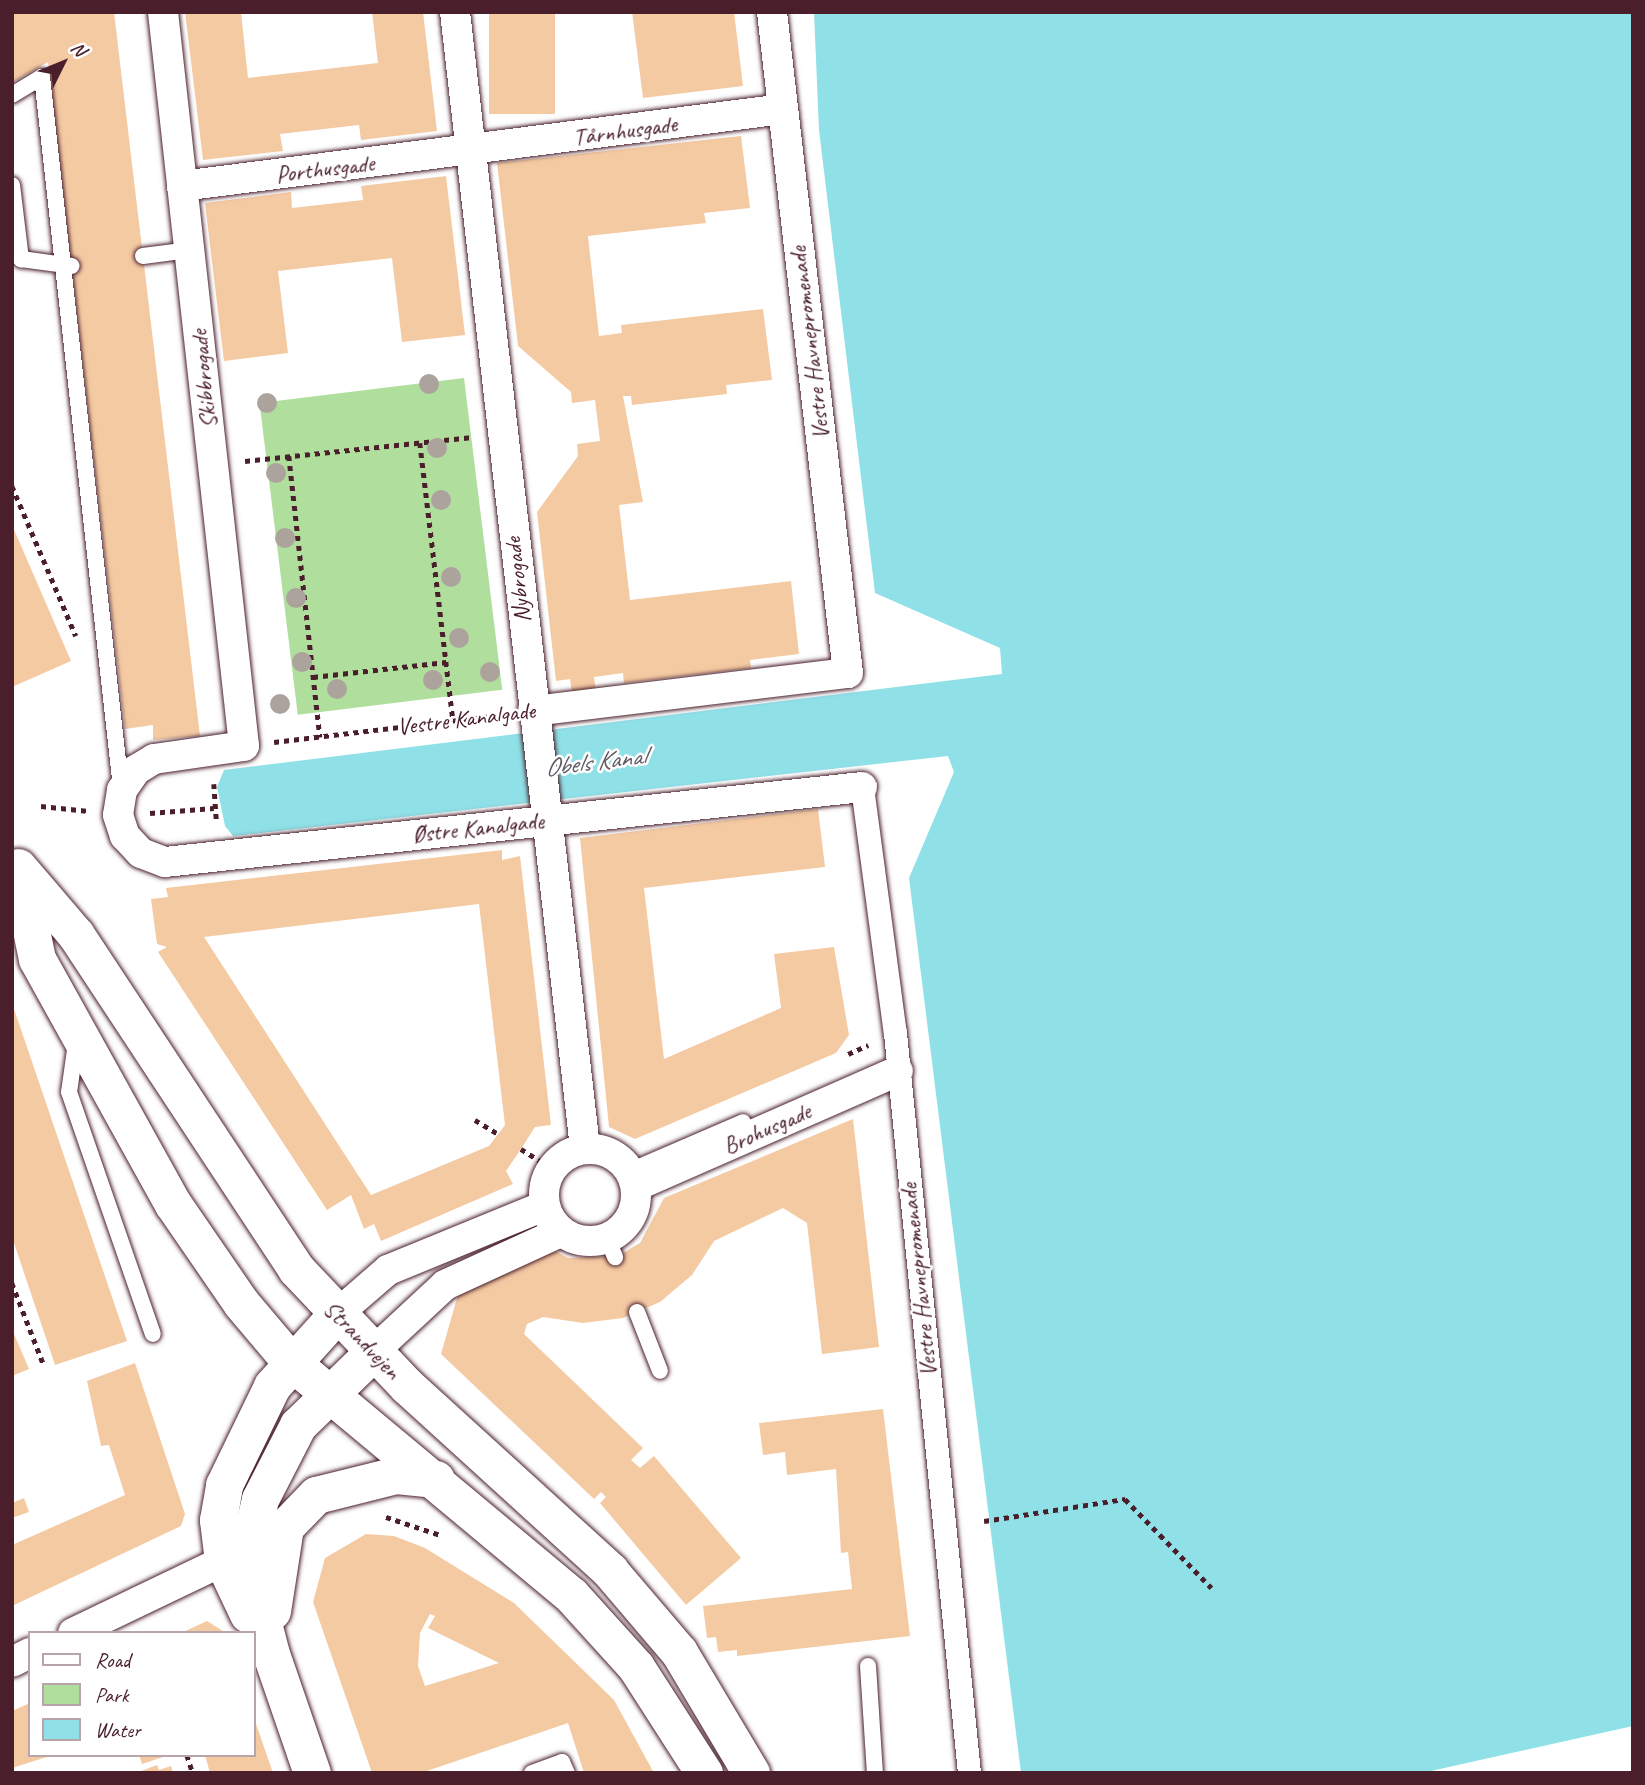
<!DOCTYPE html>
<html>
<head>
<meta charset="utf-8">
<style>
  body { margin:0 }
  #map { position:relative; width:1645px; height:1785px; overflow:hidden; background:#fff; font-family:Caveat,sans-serif }
  div>[style] { position:absolute }
  .green>* { inset:0; background:#afde9d; transform-origin:0 0 }
  .water>* { inset:0; background:#8fe0e7 }
  .pier>* { inset:0; background:#fff }
  .building>* { inset:0; background:#f4caa3; transform-origin:0 0 }
  .path>* { height:4.5px; margin-top:-2.25px; transform-origin:0; background:repeating-linear-gradient(90deg,#4a1f2b 0 5px,transparent 0 10px) }
  .roads { filter:drop-shadow(0 0 2px #4a1f2b) drop-shadow(0 0 2px #4a1f2b) }
  .service>* { height:16px; margin:-8px; padding:0 8px; transform-origin:8px; border-radius:8px; background:#fff }
  .pedestrian>* { height:23px; margin:-11.5px; padding:0 11.5px; transform-origin:11.5px; border-radius:11.5px; background:#fff }
  .minor>* { height:30px; margin:-15px; padding:0 15px; transform-origin:15px; border-radius:15px; background:#fff }
  .minor>.ring { margin:-15px; padding:0; box-sizing:content-box; background:none; border:30px solid #fff; border-radius:50% }
  .tertiary>* { height:37px; margin:-18.5px; padding:0 18.5px; transform-origin:18.5px; border-radius:18.5px; background:#fff }
  .trees>* { width:20px; height:20px; margin:-10px; border-radius:50%; background:#aca39d }
  span { translate:-50% -50%; white-space:nowrap; text-align:center; line-height:1.15; -webkit-text-stroke:5px #fff; paint-order:stroke }
  .street-label { font-size:24px; color:#4a1f2b }
  .water-label { font-size:26px; color:#5f5963; font-style:italic }
  .frame { position:absolute; inset:0; border:14px solid #4a1f2b; pointer-events:none }
  .legend { position:absolute; left:28px; top:1631px; width:228px; height:126px; box-sizing:border-box; background:#fff; border:2px solid #b7a5aa; margin:0; padding:9px 12px; list-style:none; font-size:21px; color:#4a1f2b }
  .legend li { display:flex; align-items:center; gap:14px; height:35px }
  .legend b { width:35px; border:2px solid #b7a5aa }
  .north { position:absolute; left:28px; top:28px; width:70px; height:70px; -webkit-text-stroke:5px #fff; paint-order:stroke; rotate:47deg; font-size:19px; font-weight:700; line-height:28px; text-align:center; color:#4a1f2b }
  .north::after { content:''; display:block; margin:auto; width:24px; height:32px; background:#4a1f2b; clip-path:polygon(50% 0,100% 100%,50% 72%,0 100%) }
</style>
</head>
<body>
<div id="map">
  <div class="green">
    <i style="left:464px;top:378px;width:314px;height:206px;rotate:83deg"></i>
  </div>
  <div class="water">
    <i style="clip-path:polygon(814px 12px,1633px 12px,1633px 1773px,1021px 1773px,909px 878px,954px 772px,948px 756px,233px 836px,225px 826px,217px 787px,224px 770px,1002px 674px,1000px 648px,875px 593px,819px 130px)"></i>
  </div>
  <div class="pier">
    <i style="clip-path:polygon(1633px 1726px,1633px 1773px,1422px 1773px)"></i>
  </div>
  <div class="building">
    <i style="clip-path:polygon(12px 12px,114px 12px,200px 736px,153px 740px,153px 725px,125px 729px,48px 62px,12px 83px)"></i>
    <i style="clip-path:polygon(185px 12px,241px 12px,248px 78px,378px 63px,372px 12px,423px 12px,437px 131px,361px 140px,359px 125px,280px 134px,283px 151px,203px 160px)"></i>
    <i style="left:489px;top:12px;width:66px;height:102px"></i>
    <i style="clip-path:polygon(632px 12px,734px 12px,743px 86px,643px 98px)"></i>
    <i style="clip-path:polygon(741px 136px,750px 208px,704px 213px,706px 223px,588px 236px,599px 336px,622px 333px,621px 325px,763px 309px,772px 380px,726px 385px,727px 394px,632px 405px,631px 396px,623px 396px,643px 502px,619px 505px,630px 600px,791px 581px,799px 654px,750px 660px,751px 668px,624px 683px,623px 673px,594px 677px,596px 690px,572px 693px,570px 679px,556px 681px,537px 512px,578px 456px,577px 444px,600px 441px,595px 400px,572px 403px,571px 392px,518px 346px,497px 163px)"></i>
    <i style="clip-path:polygon(446px 176px,465px 335px,402px 342px,392px 258px,278px 271px,288px 353px,224px 361px,205px 203px,291px 192px,292px 208px,363px 200px,361px 186px)"></i>
    <i style="clip-path:polygon(12px 525px,71px 661px,12px 687px)"></i>
    <i style="clip-path:polygon(818px 809px,825px 867px,644px 888px,664px 1059px,781px 1008px,774px 954px,834px 947px,849px 1035px,836px 1053px,635px 1139px,609px 1127px,580px 838px)"></i>
    <i style="clip-path:polygon(evenodd,502px 850px,502px 860px,520px 856px,551px 1125px,535px 1127px,521px 1149px,506px 1171px,513px 1184px,381px 1241px,374px 1224px,364px 1229px,351px 1195px,327px 1210px,158px 952px,167px 947px,157px 944px,151px 899px,168px 897px,166px 888px,502px 850px,479px 904px,505px 1125px,489px 1146px,371px 1195px,204px 937px,479px 904px)"></i>
    <i style="clip-path:polygon(12px 1003px,127px 1341px,55px 1365px,12px 1237px)"></i>
    <i style="clip-path:polygon(853px 1119px,879px 1347px,822px 1354px,807px 1223px,783px 1208px,714px 1241px,692px 1275px,660px 1302px,623px 1318px,583px 1323px,543px 1317px,527px 1324px,524px 1334px,643px 1448px,631px 1460px,640px 1468px,654px 1456px,741px 1558px,686px 1605px,600px 1503px,606px 1497px,601px 1492px,594px 1499px,441px 1354px,461px 1284px,546px 1246px,568px 1258px,618px 1256px,640px 1243px,664px 1198px)"></i>
    <i style="clip-path:polygon(12px 1329px,29px 1369px,12px 1376px)"></i>
    <i style="clip-path:polygon(135px 1363px,185px 1514px,181px 1526px,12px 1606px,12px 1545px,125px 1495px,109px 1445px,101px 1446px,87px 1381px)"></i>
    <i style="clip-path:polygon(883px 1409px,910px 1636px,737px 1656px,737px 1650px,718px 1652px,716px 1637px,707px 1638px,703px 1606px,852px 1589px,848px 1552px,841px 1553px,836px 1469px,787px 1475px,785px 1452px,763px 1455px,759px 1423px)"></i>
    <i style="clip-path:polygon(24px 1498px,29px 1512px,12px 1518px,12px 1503px)"></i>
    <i style="clip-path:polygon(evenodd,366px 1534px,394px 1536px,425px 1548px,514px 1603px,614px 1700px,654px 1773px,584px 1773px,568px 1723px,421px 1773px,372px 1773px,313px 1602px,325px 1558px,366px 1534px,430px 1614px,435px 1616px,428px 1628px,499px 1663px,425px 1686px,418px 1666px,420px 1633px,430px 1614px)"></i>
    <i style="clip-path:polygon(207px 1621px,226px 1633px,181px 1633px)"></i>
    <i style="clip-path:polygon(30px 1703px,30px 1755px,53px 1755px,12px 1768px,12px 1711px)"></i>
    <i style="clip-path:polygon(254px 1718px,273px 1773px,210px 1773px,205px 1755px,254px 1755px)"></i>
    <i style="clip-path:polygon(139px 1755px,166px 1755px,166px 1756px,142px 1764px)"></i>
    <i style="clip-path:polygon(157px 1765px,159px 1770px,171px 1766px,173px 1773px,136px 1773px)"></i>
  </div>
  <div class="path">
    <i style="left:420px;top:443px;width:280px;rotate:83.2deg"></i>
    <i style="left:289px;top:456px;width:283px;rotate:83.7deg"></i>
    <i style="left:245px;top:461px;width:229px;rotate:-6deg"></i>
    <i style="left:12px;top:486px;width:163px;rotate:66.9deg"></i>
    <i style="left:313px;top:677px;width:134px;rotate:-6.4deg"></i>
    <i style="left:274px;top:742px;width:229px;rotate:-6.8deg"></i>
    <i style="left:214px;top:784px;width:39px;rotate:86deg"></i>
    <i style="left:41px;top:806px;width:48px;rotate:5.9deg"></i>
    <i style="left:150px;top:813px;width:64px;rotate:-4.5deg"></i>
    <i style="left:848px;top:1054px;width:22px;rotate:-24deg"></i>
    <i style="left:475px;top:1120px;width:27px;rotate:31deg"></i>
    <i style="left:521px;top:1149px;width:36px;rotate:32deg"></i>
    <i style="left:12px;top:1283px;width:86px;rotate:68.8deg"></i>
    <i style="left:386px;top:1517px;width:57px;rotate:18.4deg"></i>
    <i style="left:984px;top:1521px;width:143px;rotate:-8.9deg"></i>
    <i style="left:1125px;top:1499px;width:124px;rotate:45.7deg"></i>
    <i style="left:187px;top:1755px;width:19px;rotate:72deg"></i>
  </div>
  <div class="roads">
    <div class="service">
      <i style="left:12px;top:95px;width:35px;rotate:-31deg"></i>
      <i style="left:42px;top:77px;width:715px;rotate:83.66deg"></i>
      <i style="left:12px;top:185px;width:75px;rotate:83.1deg"></i>
      <i style="left:21px;top:259px;width:51px;rotate:7.8deg"></i>
      <i style="left:143px;top:256px;width:46px;rotate:-7.4deg"></i>
      <i style="left:76px;top:1043px;width:49px;rotate:98.1deg"></i>
      <i style="left:69px;top:1092px;width:256px;rotate:70.9deg"></i>
      <i style="left:630px;top:1171px;width:123px;rotate:-23.4deg"></i>
      <i style="left:607px;top:1238px;width:21px;rotate:67deg"></i>
      <i style="left:637px;top:1312px;width:63px;rotate:68.7deg"></i>
      <i style="left:868px;top:1666px;width:107px;rotate:86.3deg"></i>
      <i style="left:532px;top:1773px;width:32px;rotate:-20deg"></i>
      <i style="left:562px;top:1762px;width:12px;rotate:66deg"></i>
    </div>
    <div class="pedestrian">
      <i style="left:862px;top:787px;width:248px;rotate:82.4deg"></i>
      <i style="left:895px;top:1033px;width:744px;rotate:84.29deg"></i>
    </div>
    <div class="minor">
      <i style="left:163px;top:12px;width:738px;rotate:83.7deg"></i>
      <i style="left:244px;top:746px;width:91px;rotate:171.8deg"></i>
      <i style="left:154px;top:759px;width:21px;rotate:149deg"></i>
      <i style="left:136px;top:770px;width:24px;rotate:125deg"></i>
      <i style="left:122px;top:790px;width:25px;rotate:99deg"></i>
      <i style="left:118px;top:815px;width:22px;rotate:72deg"></i>
      <i style="left:125px;top:836px;width:23px;rotate:47deg"></i>
      <i style="left:141px;top:853px;width:26px;rotate:21deg"></i>
      <i style="left:165px;top:862px;width:701px;rotate:-6.14deg"></i>
      <i style="left:455px;top:12px;width:1143px;rotate:83.47deg"></i>
      <i style="left:182px;top:186px;width:606px;rotate:-7.3deg"></i>
      <i style="left:533px;top:711px;width:317px;rotate:-6.9deg"></i>
      <i style="left:848px;top:673px;width:665px;rotate:-96.56deg"></i>
      <i class="ring" style="left:544px;top:1149px;width:62px;height:62px"></i>
      <i style="left:636px;top:1186px;width:286px;rotate:-23.7deg"></i>
      <i style="left:336px;top:1315px;width:69px;rotate:-40.9deg"></i>
      <i style="left:388px;top:1270px;width:169px;rotate:-22.3deg"></i>
      <i style="left:373px;top:1352px;width:98px;rotate:-42.9deg"></i>
      <i style="left:445px;top:1285px;width:128px;rotate:-24.6deg"></i>
      <i style="left:73px;top:1633px;width:166px;rotate:-25.6deg"></i>
      <i style="left:12px;top:1662px;width:20px;rotate:-27deg"></i>
    </div>
    <div class="tertiary">
      <i style="left:18px;top:867px;width:89px;rotate:49.5deg"></i>
      <i style="left:76px;top:935px;width:400px;rotate:56.6deg"></i>
      <i style="left:296px;top:1269px;width:161px;rotate:46.5deg"></i>
      <i style="left:407px;top:1386px;width:275px;rotate:42.3deg"></i>
      <i style="left:610px;top:1571px;width:106px;rotate:49.6deg"></i>
      <i style="left:679px;top:1652px;width:141px;rotate:59.2deg"></i>
      <i style="left:19px;top:872px;width:89px;rotate:78.3deg"></i>
      <i style="left:37px;top:959px;width:280px;rotate:61deg"></i>
      <i style="left:173px;top:1204px;width:120px;rotate:55.5deg"></i>
      <i style="left:241px;top:1303px;width:76px;rotate:49.8deg"></i>
      <i style="left:290px;top:1361px;width:366px;rotate:39.8deg"></i>
      <i style="left:571px;top:1595px;width:97px;rotate:47.9deg"></i>
      <i style="left:636px;top:1667px;width:126px;rotate:57.3deg"></i>
      <i style="left:272px;top:1611px;width:85px;rotate:-81.2deg"></i>
      <i style="left:285px;top:1527px;width:45px;rotate:-45.9deg"></i>
      <i style="left:316px;top:1495px;width:82px;rotate:-14deg"></i>
      <i style="left:396px;top:1475px;width:40px;rotate:5.7deg"></i>
      <i style="left:248px;top:1614px;width:59px;rotate:-115.3deg"></i>
      <i style="left:223px;top:1561px;width:41px;rotate:-97deg"></i>
      <i style="left:218px;top:1520px;width:36px;rotate:-80deg"></i>
      <i style="left:224px;top:1485px;width:110px;rotate:-64.1deg"></i>
      <i style="left:272px;top:1386px;width:96px;rotate:-48deg"></i>
      <i style="left:312px;top:1773px;width:126px;rotate:-109deg"></i>
      <i style="left:271px;top:1654px;width:72px;rotate:-104.4deg"></i>
      <i style="left:253px;top:1584px;width:43px;rotate:-94deg"></i>
      <i style="left:250px;top:1541px;width:43px;rotate:-76.6deg"></i>
      <i style="left:260px;top:1499px;width:83px;rotate:-62.8deg"></i>
      <i style="left:298px;top:1425px;width:105px;rotate:-44.2deg"></i>
    </div>
  </div>
  <div class="trees">
    <i style="left:429px;top:384px"></i>
    <i style="left:267px;top:403px"></i>
    <i style="left:437px;top:448px"></i>
    <i style="left:276px;top:473px"></i>
    <i style="left:441px;top:500px"></i>
    <i style="left:285px;top:538px"></i>
    <i style="left:451px;top:577px"></i>
    <i style="left:296px;top:598px"></i>
    <i style="left:459px;top:638px"></i>
    <i style="left:302px;top:662px"></i>
    <i style="left:490px;top:672px"></i>
    <i style="left:433px;top:680px"></i>
    <i style="left:337px;top:689px"></i>
    <i style="left:280px;top:704px"></i>
  </div>
  <div class="street-label">
    <span style="left:625px;top:131px;rotate:-8deg">Tårnhusgade</span>
    <span style="left:325px;top:169px;rotate:-7deg">Porthusgade</span>
    <span style="left:810px;top:343px;rotate:-97deg">Vestre Havnepromenade</span>
    <span style="left:204px;top:379px;rotate:-96deg">Skibbrogade</span>
    <span style="left:518px;top:580px;rotate:-97deg">Nybrogade</span>
    <span style="left:466px;top:719px;rotate:-7deg">Vestre Kanalgade</span>
    <span style="left:478px;top:828px;rotate:-6deg">Østre Kanalgade</span>
    <span style="left:767px;top:1129px;rotate:-24deg">Brohusgade</span>
    <span style="left:919px;top:1280px;rotate:-96deg">Vestre Havnepromenade</span>
    <span style="left:362px;top:1340px;rotate:46deg">Strandvejen</span>
  </div>
  <div class="water-label">
    <span style="left:595px;top:762px;rotate:-7deg">Obels Kanal</span>
  </div>
  <div class="frame"></div>
  <ul class="legend">
  <li><b style="height:9px;background:#fff"></b>Road</li>
  <li><b style="height:19px;background:#afde9d"></b>Park</li>
  <li><b style="height:19px;background:#8fe0e7"></b>Water</li>
  </ul>
  <div class="north">N</div>
</div>
</body>
</html>
